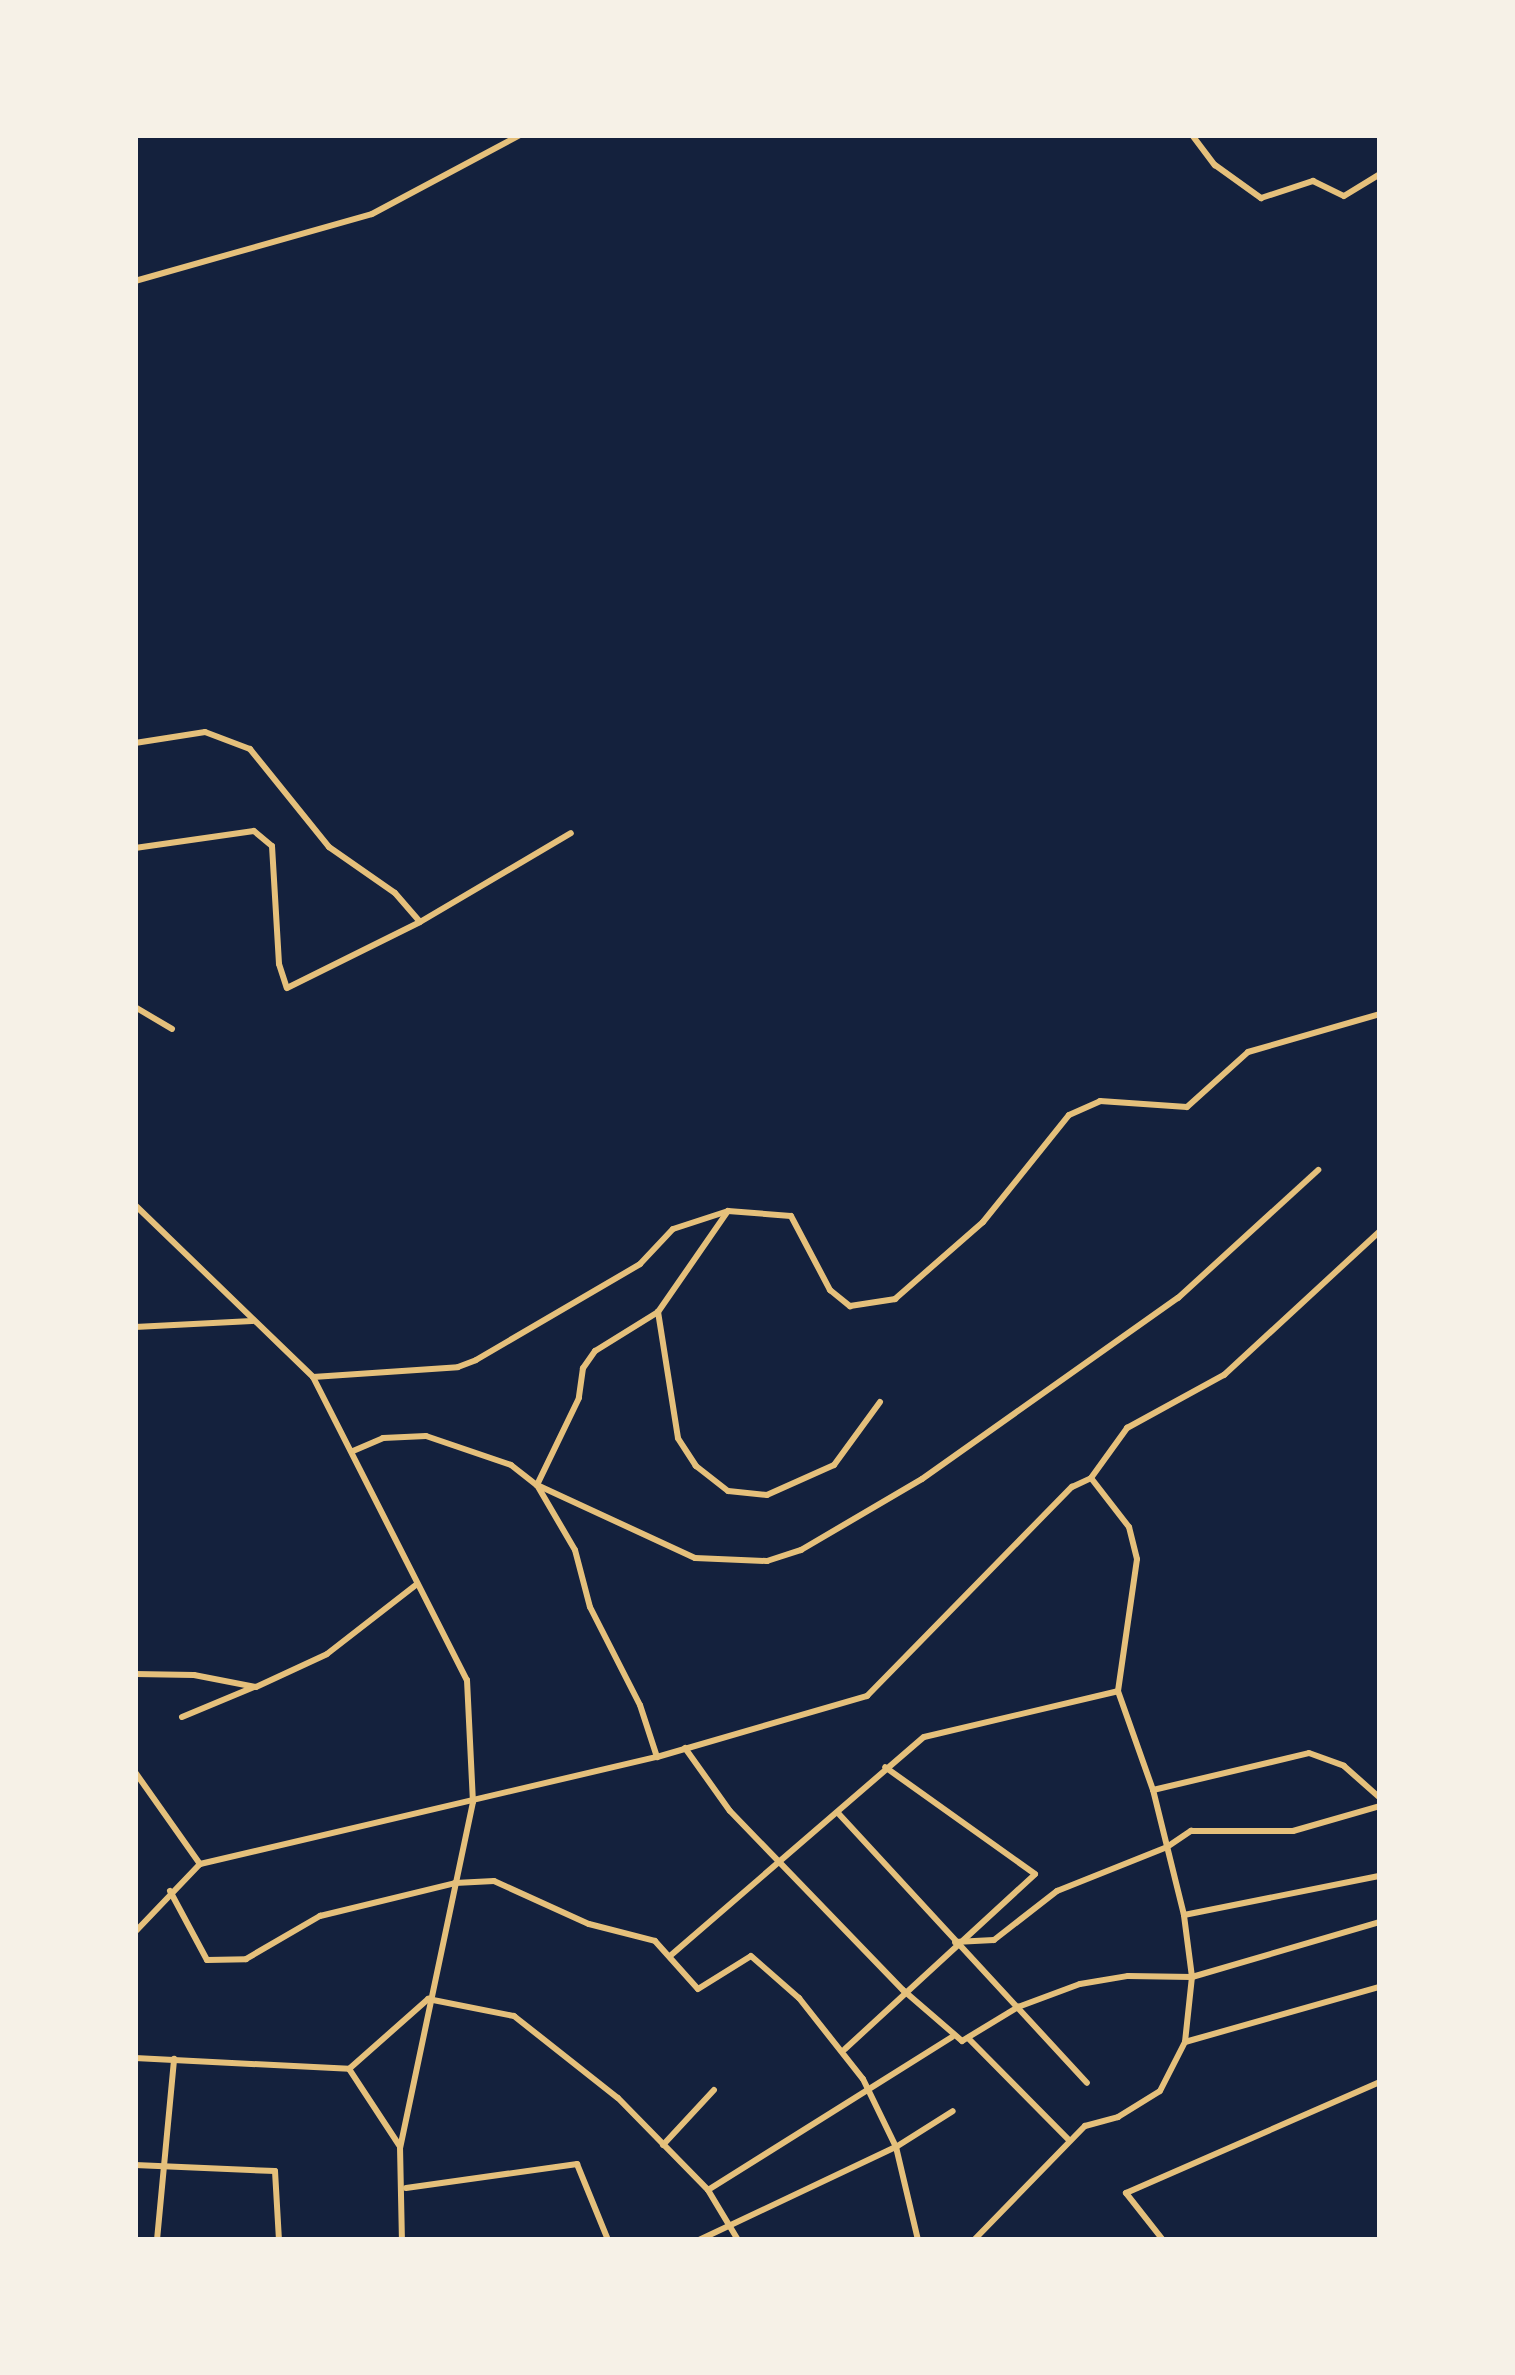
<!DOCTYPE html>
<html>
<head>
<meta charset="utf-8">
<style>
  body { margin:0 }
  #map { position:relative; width:1515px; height:2375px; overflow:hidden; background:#14213d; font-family:"Sofia Sans Condensed",sans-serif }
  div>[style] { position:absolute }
  .minor>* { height:6px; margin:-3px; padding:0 3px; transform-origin:3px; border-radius:3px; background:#e5c07b }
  span { translate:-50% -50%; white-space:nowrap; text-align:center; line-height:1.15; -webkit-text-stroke:8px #f6f1e7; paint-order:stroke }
  .frame { position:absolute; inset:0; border:138px solid #f6f1e7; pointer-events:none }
</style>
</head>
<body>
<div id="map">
  <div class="minor">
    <i style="left:1192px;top:135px;width:38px;rotate:53deg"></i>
    <i style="left:1215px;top:165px;width:57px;rotate:35.7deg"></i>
    <i style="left:1261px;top:198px;width:55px;rotate:-18.1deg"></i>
    <i style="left:1313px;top:181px;width:34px;rotate:26deg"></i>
    <i style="left:1344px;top:196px;width:42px;rotate:-31.4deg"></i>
    <i style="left:135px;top:281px;width:246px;rotate:-15.8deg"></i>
    <i style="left:372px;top:214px;width:168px;rotate:-28.1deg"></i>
    <i style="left:135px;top:743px;width:71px;rotate:-8.9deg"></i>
    <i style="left:205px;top:732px;width:48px;rotate:20.7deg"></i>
    <i style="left:250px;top:749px;width:126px;rotate:51.1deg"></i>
    <i style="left:329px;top:847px;width:80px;rotate:34.9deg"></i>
    <i style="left:395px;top:893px;width:38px;rotate:49deg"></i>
    <i style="left:135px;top:848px;width:120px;rotate:-8.1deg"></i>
    <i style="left:254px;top:831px;width:23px;rotate:40deg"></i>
    <i style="left:272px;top:846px;width:118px;rotate:86.6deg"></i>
    <i style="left:279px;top:964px;width:25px;rotate:72deg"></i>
    <i style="left:287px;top:988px;width:148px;rotate:-26.4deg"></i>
    <i style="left:420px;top:922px;width:175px;rotate:-30.5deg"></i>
    <i style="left:135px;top:1007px;width:43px;rotate:30.7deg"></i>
    <i style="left:135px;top:1205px;width:248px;rotate:44deg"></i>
    <i style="left:313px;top:1377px;width:340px;rotate:63.1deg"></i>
    <i style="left:467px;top:1680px;width:122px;rotate:87.2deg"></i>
    <i style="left:473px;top:1802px;width:353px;rotate:101.9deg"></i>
    <i style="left:400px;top:2147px;width:93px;rotate:88.8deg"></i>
    <i style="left:658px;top:1312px;width:123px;rotate:-55.3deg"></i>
    <i style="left:135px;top:1327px;width:117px;rotate:-2.9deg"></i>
    <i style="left:313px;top:1377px;width:145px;rotate:-3.9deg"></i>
    <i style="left:458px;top:1367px;width:19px;rotate:-21deg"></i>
    <i style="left:476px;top:1360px;width:190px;rotate:-30.3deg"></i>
    <i style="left:640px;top:1264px;width:48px;rotate:-46.7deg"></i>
    <i style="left:673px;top:1229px;width:58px;rotate:-18.1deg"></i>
    <i style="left:728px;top:1211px;width:63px;rotate:4.5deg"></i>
    <i style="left:791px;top:1216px;width:84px;rotate:62.2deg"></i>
    <i style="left:830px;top:1290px;width:26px;rotate:39deg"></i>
    <i style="left:850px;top:1306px;width:46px;rotate:-8.8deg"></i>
    <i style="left:895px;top:1299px;width:117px;rotate:-41.2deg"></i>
    <i style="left:983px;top:1222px;width:137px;rotate:-51.2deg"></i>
    <i style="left:1069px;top:1115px;width:34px;rotate:-24deg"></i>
    <i style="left:1100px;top:1101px;width:87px;rotate:3.9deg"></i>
    <i style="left:1187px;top:1107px;width:82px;rotate:-42deg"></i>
    <i style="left:1248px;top:1052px;width:137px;rotate:-16.1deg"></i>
    <i style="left:880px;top:1402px;width:78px;rotate:126.1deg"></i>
    <i style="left:834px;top:1465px;width:73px;rotate:155.9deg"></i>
    <i style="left:767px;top:1495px;width:39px;rotate:-174deg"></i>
    <i style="left:728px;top:1491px;width:41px;rotate:-142deg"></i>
    <i style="left:696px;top:1466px;width:33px;rotate:-123deg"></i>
    <i style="left:678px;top:1438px;width:128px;rotate:-99deg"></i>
    <i style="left:658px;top:1312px;width:74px;rotate:148.2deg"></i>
    <i style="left:595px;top:1351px;width:21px;rotate:125deg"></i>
    <i style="left:583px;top:1368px;width:30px;rotate:98deg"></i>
    <i style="left:579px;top:1398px;width:97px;rotate:115.8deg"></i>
    <i style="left:537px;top:1485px;width:174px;rotate:24.8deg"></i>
    <i style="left:695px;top:1558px;width:72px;rotate:2.4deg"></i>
    <i style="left:767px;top:1561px;width:36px;rotate:-18deg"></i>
    <i style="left:801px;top:1550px;width:140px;rotate:-30.4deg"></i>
    <i style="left:922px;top:1479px;width:314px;rotate:-35.3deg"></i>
    <i style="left:1178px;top:1298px;width:190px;rotate:-42.4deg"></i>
    <i style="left:353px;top:1451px;width:33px;rotate:-23deg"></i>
    <i style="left:383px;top:1438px;width:43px;rotate:-2.7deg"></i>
    <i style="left:426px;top:1436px;width:90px;rotate:18.8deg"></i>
    <i style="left:511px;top:1465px;width:33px;rotate:38deg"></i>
    <i style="left:537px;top:1485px;width:75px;rotate:59.7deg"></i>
    <i style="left:575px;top:1550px;width:59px;rotate:75.3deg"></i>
    <i style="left:590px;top:1607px;width:110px;rotate:63deg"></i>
    <i style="left:640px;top:1705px;width:55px;rotate:71.9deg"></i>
    <i style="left:1380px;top:1546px;width:49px;rotate:90deg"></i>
    <i style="left:135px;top:1674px;width:59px;rotate:1deg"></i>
    <i style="left:194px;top:1675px;width:63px;rotate:11deg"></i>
    <i style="left:256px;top:1687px;width:78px;rotate:-24.9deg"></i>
    <i style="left:327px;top:1654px;width:113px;rotate:-37.8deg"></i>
    <i style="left:182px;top:1717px;width:78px;rotate:-22.6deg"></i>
    <i style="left:685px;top:1748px;width:77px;rotate:54.5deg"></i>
    <i style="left:730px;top:1811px;width:249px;rotate:46deg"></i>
    <i style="left:903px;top:1990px;width:78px;rotate:40.8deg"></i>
    <i style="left:962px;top:2041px;width:66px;rotate:-31.3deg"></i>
    <i style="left:1018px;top:2007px;width:66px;rotate:-20.4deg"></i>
    <i style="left:1080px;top:1984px;width:49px;rotate:-9.5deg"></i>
    <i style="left:1128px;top:1976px;width:64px;rotate:0.9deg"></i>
    <i style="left:1192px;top:1977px;width:196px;rotate:-16.3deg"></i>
    <i style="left:135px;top:1772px;width:113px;rotate:54.8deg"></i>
    <i style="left:1153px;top:1790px;width:160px;rotate:-13.3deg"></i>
    <i style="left:1309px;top:1753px;width:37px;rotate:20deg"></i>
    <i style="left:1344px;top:1766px;width:48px;rotate:41.6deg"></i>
    <i style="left:838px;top:1813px;width:367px;rotate:47.3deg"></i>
    <i style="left:170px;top:1891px;width:78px;rotate:61.8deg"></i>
    <i style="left:207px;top:1960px;width:39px;rotate:-1deg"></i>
    <i style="left:246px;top:1959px;width:86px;rotate:-30.2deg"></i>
    <i style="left:320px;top:1916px;width:139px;rotate:-13.7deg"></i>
    <i style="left:455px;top:1883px;width:39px;rotate:-3deg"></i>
    <i style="left:494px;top:1881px;width:104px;rotate:24.4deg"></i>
    <i style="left:589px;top:1924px;width:68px;rotate:14.4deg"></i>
    <i style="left:655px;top:1941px;width:64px;rotate:48.1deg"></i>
    <i style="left:698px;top:1989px;width:62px;rotate:-31.9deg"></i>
    <i style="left:751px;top:1956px;width:64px;rotate:41.2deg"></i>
    <i style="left:799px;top:1998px;width:103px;rotate:51.7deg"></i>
    <i style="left:863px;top:2079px;width:76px;rotate:64.1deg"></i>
    <i style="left:896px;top:2147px;width:96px;rotate:76.7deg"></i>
    <i style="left:1184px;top:1915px;width:200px;rotate:-11.3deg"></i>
    <i style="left:135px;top:1932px;width:94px;rotate:-46.3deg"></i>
    <i style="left:200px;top:1864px;width:469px;rotate:-13.2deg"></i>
    <i style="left:657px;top:1757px;width:219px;rotate:-16.2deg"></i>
    <i style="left:867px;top:1696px;width:293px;rotate:-45.6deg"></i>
    <i style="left:1072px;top:1487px;width:21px;rotate:-25deg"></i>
    <i style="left:1091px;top:1478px;width:62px;rotate:-54.2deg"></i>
    <i style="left:1127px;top:1428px;width:111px;rotate:-28.7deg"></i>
    <i style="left:1224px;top:1375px;width:212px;rotate:-42.7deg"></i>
    <i style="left:955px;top:1942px;width:39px;rotate:-3deg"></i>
    <i style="left:994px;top:1940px;width:80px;rotate:-37.9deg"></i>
    <i style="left:1057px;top:1891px;width:118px;rotate:-21.8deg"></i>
    <i style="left:1167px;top:1847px;width:29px;rotate:-34deg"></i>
    <i style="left:1191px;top:1831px;width:102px"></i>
    <i style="left:1293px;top:1831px;width:91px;rotate:-16deg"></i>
    <i style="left:670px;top:1956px;width:335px;rotate:-40.8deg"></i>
    <i style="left:924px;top:1737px;width:199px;rotate:-13.3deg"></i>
    <i style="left:968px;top:2038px;width:144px;rotate:45.3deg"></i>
    <i style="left:1185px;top:2042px;width:203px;rotate:-15.8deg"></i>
    <i style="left:845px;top:2049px;width:258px;rotate:-42.6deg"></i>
    <i style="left:1035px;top:1874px;width:184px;rotate:-144.5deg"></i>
    <i style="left:135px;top:2058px;width:214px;rotate:2.9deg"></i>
    <i style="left:399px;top:2145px;width:91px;rotate:-123.3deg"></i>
    <i style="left:349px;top:2069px;width:106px;rotate:-41.5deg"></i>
    <i style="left:428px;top:1999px;width:88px;rotate:11.2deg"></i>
    <i style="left:514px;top:2016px;width:132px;rotate:38.3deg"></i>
    <i style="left:618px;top:2098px;width:129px;rotate:45.6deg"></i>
    <i style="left:708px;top:2190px;width:58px;rotate:59deg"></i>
    <i style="left:663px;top:2145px;width:75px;rotate:-47.2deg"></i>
    <i style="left:135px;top:2165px;width:140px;rotate:2.5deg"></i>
    <i style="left:275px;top:2171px;width:69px;rotate:86.7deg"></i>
    <i style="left:406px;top:2188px;width:173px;rotate:-8deg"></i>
    <i style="left:577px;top:2164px;width:82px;rotate:67.8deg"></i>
    <i style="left:708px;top:2190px;width:288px;rotate:-32.1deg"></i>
    <i style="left:157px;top:2240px;width:182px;rotate:-84.6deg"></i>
    <i style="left:699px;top:2240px;width:218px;rotate:-25.3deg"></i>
    <i style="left:896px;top:2147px;width:67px;rotate:-32.3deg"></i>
    <i style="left:974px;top:2240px;width:159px;rotate:-45.8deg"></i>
    <i style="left:1085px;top:2126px;width:34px;rotate:-15deg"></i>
    <i style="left:1118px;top:2117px;width:49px;rotate:-31.8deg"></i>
    <i style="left:1160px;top:2091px;width:55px;rotate:-63deg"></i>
    <i style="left:1185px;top:2042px;width:65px;rotate:-83.9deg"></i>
    <i style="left:1192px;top:1977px;width:63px;rotate:-97.4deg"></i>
    <i style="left:1184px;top:1915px;width:129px;rotate:-103.9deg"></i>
    <i style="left:1153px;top:1790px;width:105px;rotate:-109.5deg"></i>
    <i style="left:1118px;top:1691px;width:133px;rotate:-81.8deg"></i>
    <i style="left:1137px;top:1559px;width:33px;rotate:-104deg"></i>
    <i style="left:1129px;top:1527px;width:62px;rotate:-127.8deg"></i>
    <i style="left:1163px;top:2240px;width:60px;rotate:-128.2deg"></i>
    <i style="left:1126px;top:2193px;width:277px;rotate:-23.6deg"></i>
  </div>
  <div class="frame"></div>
</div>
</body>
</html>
